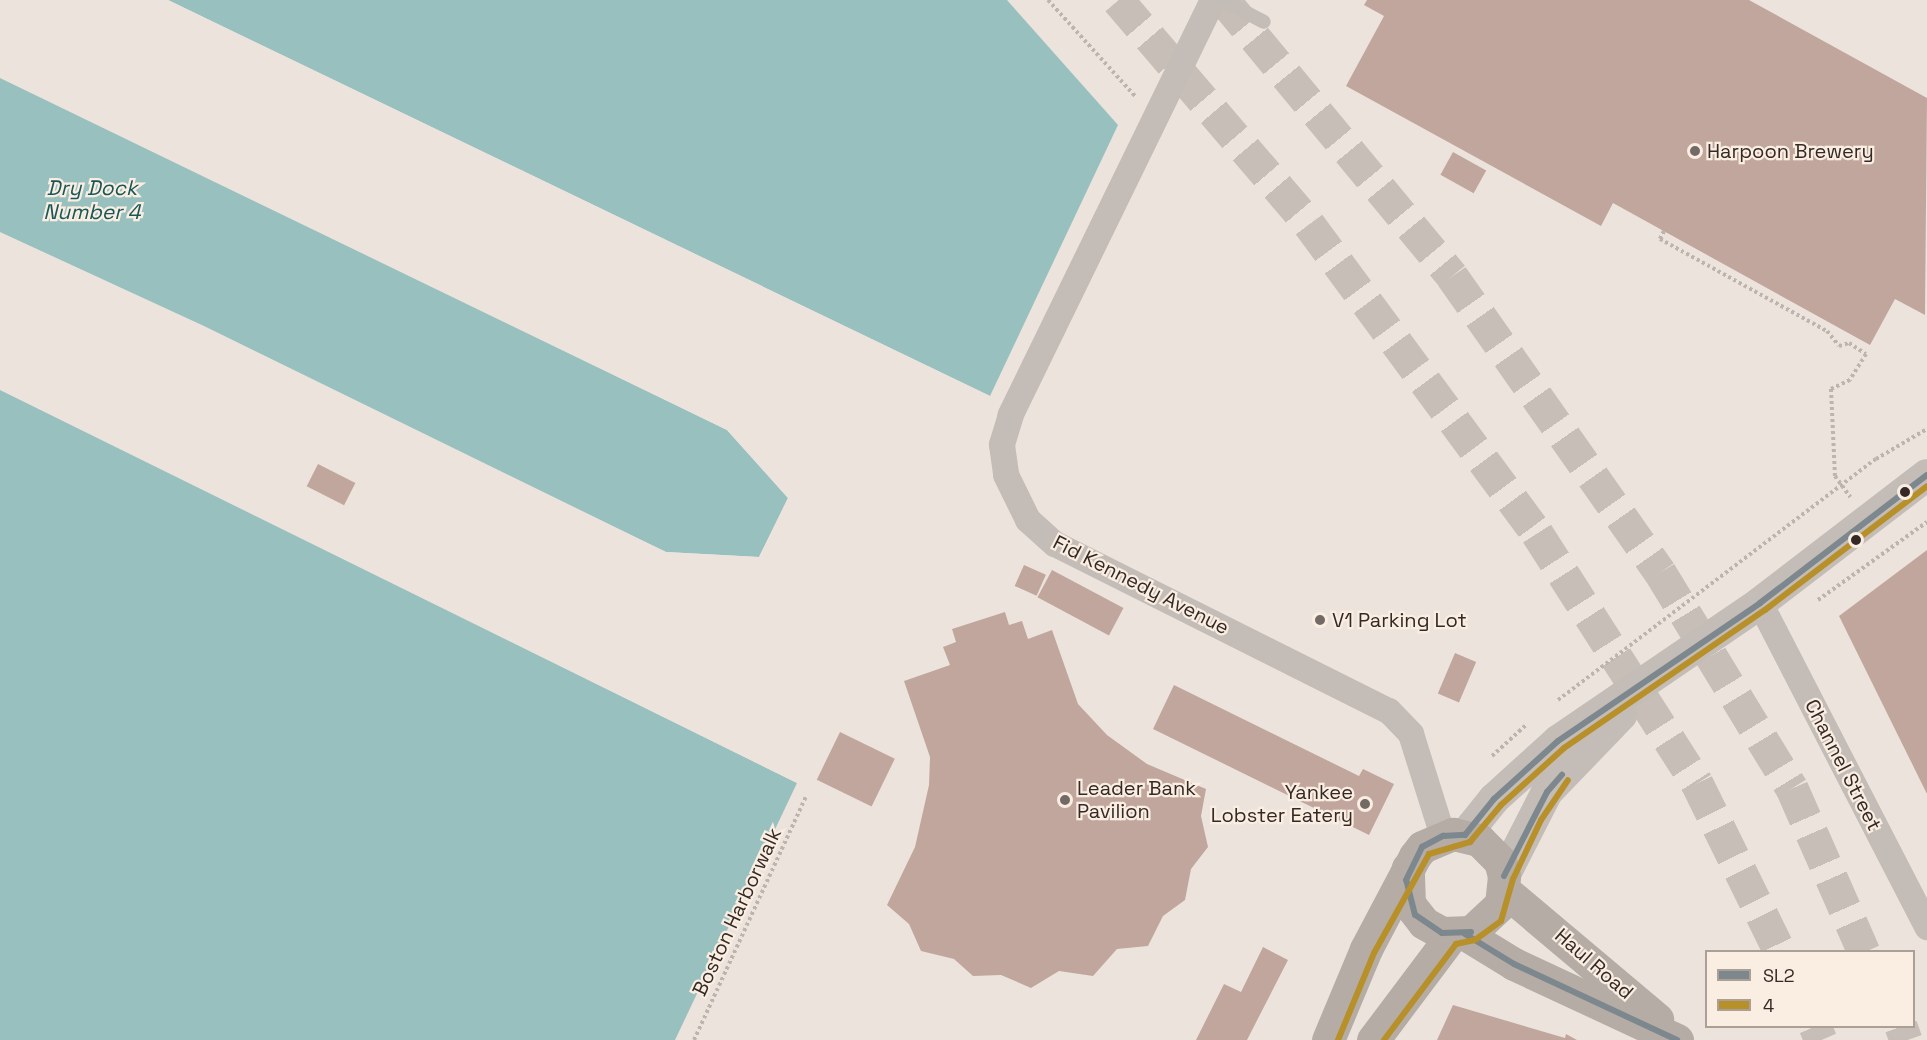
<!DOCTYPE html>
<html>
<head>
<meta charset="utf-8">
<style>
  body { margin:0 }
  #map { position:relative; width:1927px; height:1040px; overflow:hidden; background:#ece4dc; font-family:"Space Grotesk",sans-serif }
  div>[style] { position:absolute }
  .water>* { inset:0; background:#98c0be }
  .pier>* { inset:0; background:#ece4dc }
  .building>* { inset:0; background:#c1a69d; transform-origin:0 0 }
  .motorway-tunnel>* { height:33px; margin-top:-16.5px; transform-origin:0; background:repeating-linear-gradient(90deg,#c7bfb7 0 33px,transparent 0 49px) }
  .path>* { height:4px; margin-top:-2px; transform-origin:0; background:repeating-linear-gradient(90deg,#bdb4ae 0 3px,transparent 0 6px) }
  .service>* { height:14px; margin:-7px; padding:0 7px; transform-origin:7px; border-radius:7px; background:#c4bcb6 }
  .minor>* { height:26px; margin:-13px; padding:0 13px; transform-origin:13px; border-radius:13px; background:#c4bcb6 }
  .tertiary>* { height:32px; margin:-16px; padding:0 16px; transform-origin:16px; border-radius:16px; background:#c4bcb6 }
  .secondary>* { height:33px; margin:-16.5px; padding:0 16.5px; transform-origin:16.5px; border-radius:16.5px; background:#b5aca6 }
  .bus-1>* { height:6px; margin:-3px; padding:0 3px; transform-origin:3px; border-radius:3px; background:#7c878e }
  .bus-2>* { height:6px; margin:-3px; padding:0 3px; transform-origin:3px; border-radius:3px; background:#b8902a }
  .dots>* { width:16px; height:16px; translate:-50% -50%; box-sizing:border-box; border:3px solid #faeee2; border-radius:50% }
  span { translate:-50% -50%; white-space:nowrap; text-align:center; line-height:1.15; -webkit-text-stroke:4.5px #faeee2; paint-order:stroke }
  .poi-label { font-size:20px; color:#342925 }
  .left { translate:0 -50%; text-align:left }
  .right { translate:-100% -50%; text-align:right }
  .street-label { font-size:20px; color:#342925 }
  .water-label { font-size:21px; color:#185758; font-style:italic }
  .legend { position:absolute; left:1705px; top:950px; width:210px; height:78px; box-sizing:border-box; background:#faeee2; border:2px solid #ab9f96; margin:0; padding:8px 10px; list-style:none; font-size:18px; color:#342925 }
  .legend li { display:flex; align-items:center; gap:12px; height:30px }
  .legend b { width:30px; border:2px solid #ab9f96 }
</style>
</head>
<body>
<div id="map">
  <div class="water">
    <i style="clip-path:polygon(168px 0,1007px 0,1118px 125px,990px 396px)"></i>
    <i style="clip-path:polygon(0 78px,727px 430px,788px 498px,759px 557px,666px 552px,0 233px)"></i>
    <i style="clip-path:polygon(0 390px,797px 783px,675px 1040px,0 1040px)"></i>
  </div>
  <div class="pier">
    <i style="clip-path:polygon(165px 0,168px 0,990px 396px,989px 398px)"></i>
    <i style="clip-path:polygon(1px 75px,729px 427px,791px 497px,761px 559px,665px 555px,0 237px,0 232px,204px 326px,666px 552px,759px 557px,788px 498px,727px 430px)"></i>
    <i style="clip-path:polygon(1px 388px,798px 781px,797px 783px)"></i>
  </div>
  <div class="building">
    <i style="clip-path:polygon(1367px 0,1749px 0,1927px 98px,1925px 315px,1895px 299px,1870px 345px,1613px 203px,1601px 226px,1346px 86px,1384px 16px,1364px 5px)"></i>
    <i style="left:1453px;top:152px;width:38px;height:26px;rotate:29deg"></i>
    <i style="left:318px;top:464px;width:42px;height:25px;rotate:27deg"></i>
    <i style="clip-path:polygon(1927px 550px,1927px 794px,1839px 616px)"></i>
    <i style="left:1024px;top:565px;width:24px;height:23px;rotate:24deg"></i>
    <i style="left:1052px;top:570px;width:81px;height:31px;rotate:28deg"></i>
    <i style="clip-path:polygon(1005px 612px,1009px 625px,1022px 621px,1028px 639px,1052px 630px,1078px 704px,1107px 735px,1147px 764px,1206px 789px,1201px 816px,1208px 847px,1191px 869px,1185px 900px,1163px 916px,1148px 946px,1117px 949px,1093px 976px,1059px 971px,1031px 988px,1001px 975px,973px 976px,954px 959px,921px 951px,909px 924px,887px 905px,915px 847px,929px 785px,930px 757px,904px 681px,950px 665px,943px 647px,956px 642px,952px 629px)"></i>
    <i style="left:1455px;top:653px;width:23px;height:44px;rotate:23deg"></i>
    <i style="clip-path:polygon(1174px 685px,1359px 776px,1363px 769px,1394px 784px,1369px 835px,1153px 729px)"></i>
    <i style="left:840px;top:732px;width:61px;height:53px;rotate:26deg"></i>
    <i style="clip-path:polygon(1263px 947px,1288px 960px,1247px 1040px,1196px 1040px,1224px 984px,1241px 992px)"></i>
    <i style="clip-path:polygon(1453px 1005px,1565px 1038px,1566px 1034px,1577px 1040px,1437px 1040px)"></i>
  </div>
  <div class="motorway-tunnel">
    <i style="left:1118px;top:0;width:294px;rotate:49.5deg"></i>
    <i style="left:1309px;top:224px;width:384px;rotate:53.6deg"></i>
    <i style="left:1537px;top:533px;width:297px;rotate:57.4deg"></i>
    <i style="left:1697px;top:783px;width:188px;rotate:63.8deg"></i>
    <i style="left:1224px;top:0;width:358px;rotate:50.4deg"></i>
    <i style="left:1452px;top:276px;width:362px;rotate:54.9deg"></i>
    <i style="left:1660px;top:572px;width:253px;rotate:58.6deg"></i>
    <i style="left:1792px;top:788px;width:179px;rotate:66.3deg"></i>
    <i style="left:1815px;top:1026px;width:15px;rotate:67deg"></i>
    <i style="left:1901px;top:1026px;width:15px;rotate:70deg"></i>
  </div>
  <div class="path">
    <i style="left:1048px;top:0;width:131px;rotate:47.8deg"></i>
    <i style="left:1664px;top:231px;width:9px;rotate:117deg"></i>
    <i style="left:1660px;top:239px;width:191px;rotate:28.9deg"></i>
    <i style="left:1827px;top:331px;width:19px;rotate:51deg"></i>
    <i style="left:1839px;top:346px;width:10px;rotate:-17deg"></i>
    <i style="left:1849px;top:343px;width:20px;rotate:33deg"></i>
    <i style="left:1866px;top:354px;width:31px;rotate:122deg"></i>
    <i style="left:1850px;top:380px;width:21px;rotate:155deg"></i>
    <i style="left:1831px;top:389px;width:87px;rotate:87.4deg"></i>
    <i style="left:1835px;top:476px;width:26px;rotate:54deg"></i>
    <i style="left:1818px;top:600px;width:134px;rotate:-35.6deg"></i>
    <i style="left:1558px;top:700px;width:399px;rotate:-37.2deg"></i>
    <i style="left:1876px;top:459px;width:59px;rotate:-30.5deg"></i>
    <i style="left:1492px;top:756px;width:46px;rotate:-42.4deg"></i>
    <i style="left:694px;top:1040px;width:268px;rotate:-65.3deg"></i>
  </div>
  <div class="service">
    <i style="left:1222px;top:0;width:47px;rotate:27.6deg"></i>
  </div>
  <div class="minor">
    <i style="left:1213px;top:0;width:462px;rotate:116deg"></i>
    <i style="left:1011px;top:415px;width:31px;rotate:107deg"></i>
    <i style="left:1002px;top:445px;width:30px;rotate:82deg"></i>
    <i style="left:1006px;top:475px;width:50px;rotate:63.9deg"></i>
    <i style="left:1028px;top:520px;width:36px;rotate:42deg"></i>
    <i style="left:1055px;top:544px;width:373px;rotate:26.6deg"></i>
    <i style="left:1389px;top:711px;width:32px;rotate:46deg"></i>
    <i style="left:1411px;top:734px;width:107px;rotate:72.6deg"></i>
    <i style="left:1760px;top:603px;width:365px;rotate:62.7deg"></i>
  </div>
  <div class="tertiary">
    <i style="left:1465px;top:835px;width:46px;rotate:-51.1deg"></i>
    <i style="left:1494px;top:799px;width:86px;rotate:-42.2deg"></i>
    <i style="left:1558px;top:741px;width:245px;rotate:-34.3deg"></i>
    <i style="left:1760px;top:603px;width:210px;rotate:-37.5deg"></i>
    <i style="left:1504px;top:876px;width:94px;rotate:-62.9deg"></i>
    <i style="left:1547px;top:792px;width:107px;rotate:-46.1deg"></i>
  </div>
  <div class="secondary">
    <i style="left:1505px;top:891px;width:199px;rotate:40.1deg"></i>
    <i style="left:1465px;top:934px;width:57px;rotate:31.5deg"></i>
    <i style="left:1514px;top:964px;width:180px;rotate:25deg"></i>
    <i style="left:1328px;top:1040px;width:99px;rotate:-67.3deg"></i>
    <i style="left:1366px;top:949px;width:105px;rotate:-62.2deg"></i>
    <i style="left:1415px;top:856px;width:11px;rotate:-52deg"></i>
    <i style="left:1422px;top:847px;width:34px;rotate:-23deg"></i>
    <i style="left:1453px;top:834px;width:27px;rotate:13deg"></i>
    <i style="left:1479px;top:840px;width:30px;rotate:45deg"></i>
    <i style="left:1500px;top:861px;width:16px;rotate:75deg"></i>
    <i style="left:1504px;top:876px;width:28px;rotate:96deg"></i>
    <i style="left:1501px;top:904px;width:41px;rotate:137deg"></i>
    <i style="left:1471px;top:932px;width:29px;rotate:178deg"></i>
    <i style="left:1442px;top:933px;width:21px;rotate:-151deg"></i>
    <i style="left:1424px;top:923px;width:24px;rotate:-128deg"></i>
    <i style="left:1409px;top:904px;width:36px;rotate:-92deg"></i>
    <i style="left:1373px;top:1040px;width:130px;rotate:-53.1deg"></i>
  </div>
  <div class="bus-1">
    <i style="left:1504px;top:876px;width:94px;rotate:-62.9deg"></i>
    <i style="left:1547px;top:792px;width:23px;rotate:-49deg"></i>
    <i style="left:1471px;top:932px;width:29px;rotate:178deg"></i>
    <i style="left:1442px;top:933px;width:32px;rotate:-146deg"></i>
    <i style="left:1415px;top:915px;width:36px;rotate:-104deg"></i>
    <i style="left:1406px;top:880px;width:37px;rotate:-64deg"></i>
    <i style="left:1422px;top:847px;width:24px;rotate:-28deg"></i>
    <i style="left:1443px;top:836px;width:22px;rotate:-3deg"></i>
    <i style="left:1465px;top:835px;width:46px;rotate:-51.1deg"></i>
    <i style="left:1494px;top:799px;width:86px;rotate:-42.2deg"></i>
    <i style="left:1558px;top:741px;width:245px;rotate:-34.3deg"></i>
    <i style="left:1760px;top:603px;width:210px;rotate:-37.5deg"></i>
    <i style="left:1465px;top:934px;width:57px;rotate:31.5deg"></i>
    <i style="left:1514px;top:964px;width:180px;rotate:25deg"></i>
  </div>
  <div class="bus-2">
    <i style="left:1338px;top:1040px;width:94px;rotate:-67.5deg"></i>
    <i style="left:1374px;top:953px;width:113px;rotate:-60.9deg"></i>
    <i style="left:1429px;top:854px;width:43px;rotate:-16.3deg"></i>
    <i style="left:1470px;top:842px;width:48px;rotate:-50deg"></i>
    <i style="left:1501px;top:805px;width:85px;rotate:-42.1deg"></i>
    <i style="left:1564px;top:748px;width:244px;rotate:-34.5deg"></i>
    <i style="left:1765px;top:610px;width:204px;rotate:-37.4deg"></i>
    <i style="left:1384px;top:1040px;width:120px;rotate:-53.1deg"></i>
    <i style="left:1456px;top:944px;width:19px;rotate:-12deg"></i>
    <i style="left:1475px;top:940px;width:32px;rotate:-36deg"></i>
    <i style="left:1501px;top:921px;width:44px;rotate:-74.1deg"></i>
    <i style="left:1513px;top:879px;width:65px;rotate:-64.6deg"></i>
    <i style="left:1541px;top:820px;width:48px;rotate:-56deg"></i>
  </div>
  <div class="dots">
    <i style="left:1695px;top:151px;background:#746a65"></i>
    <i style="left:1905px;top:492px;background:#342925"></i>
    <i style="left:1856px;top:540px;background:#342925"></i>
    <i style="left:1320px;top:620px;background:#746a65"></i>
    <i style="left:1065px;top:800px;background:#746a65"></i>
    <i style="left:1365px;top:804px;background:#746a65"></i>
  </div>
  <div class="poi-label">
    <span class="left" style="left:1707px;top:151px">Harpoon Brewery</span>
    <span class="left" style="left:1332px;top:620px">V1 Parking Lot</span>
    <span class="left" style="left:1077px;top:800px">Leader Bank<br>Pavilion</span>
    <span class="right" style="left:1353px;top:804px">Yankee<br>Lobster Eatery</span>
  </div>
  <div class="street-label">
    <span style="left:1141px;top:585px;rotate:27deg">Fid Kennedy Avenue</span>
    <span style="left:1843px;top:765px;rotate:63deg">Channel Street</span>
    <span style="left:737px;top:912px;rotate:-65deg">Boston Harborwalk</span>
    <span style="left:1594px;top:964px;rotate:41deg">Haul Road</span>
  </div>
  <div class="water-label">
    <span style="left:92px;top:200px">Dry Dock<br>Number 4</span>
  </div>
  <ul class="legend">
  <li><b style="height:8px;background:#7c878e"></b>SL2</li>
  <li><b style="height:8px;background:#b8902a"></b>4</li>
  </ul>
</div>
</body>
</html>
